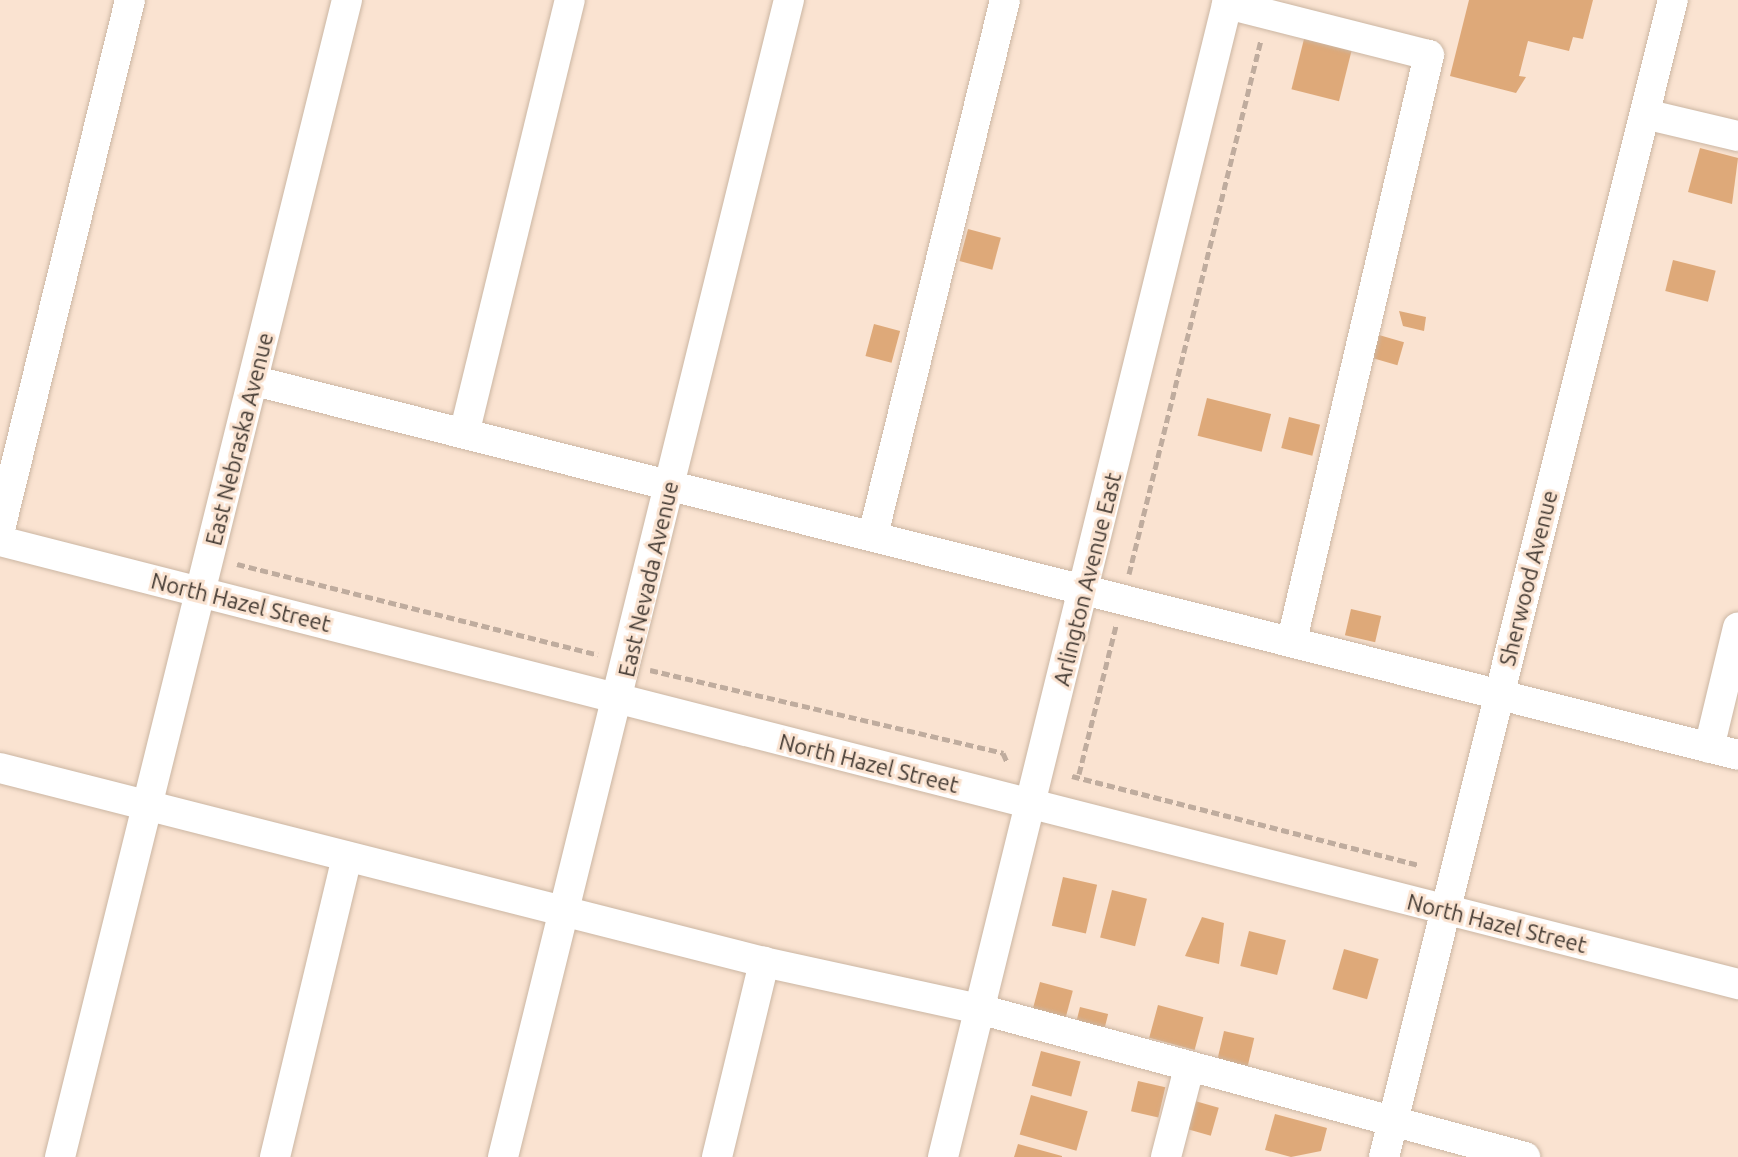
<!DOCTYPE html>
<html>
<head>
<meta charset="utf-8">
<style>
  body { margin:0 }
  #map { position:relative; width:1738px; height:1157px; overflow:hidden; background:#fae3d1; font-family:Ubuntu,sans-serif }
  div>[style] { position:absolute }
  .building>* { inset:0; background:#dea979; transform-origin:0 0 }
  .path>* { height:5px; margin-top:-2.5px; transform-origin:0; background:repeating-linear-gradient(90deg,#bfac9e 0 8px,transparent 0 12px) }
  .roads { filter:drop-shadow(0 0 2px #cbb6a3) drop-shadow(0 0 2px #cbb6a3) }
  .minor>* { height:30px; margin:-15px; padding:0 15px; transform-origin:15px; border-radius:15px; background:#fff }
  span { translate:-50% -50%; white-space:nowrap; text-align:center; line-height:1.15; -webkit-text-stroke:6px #fae3d1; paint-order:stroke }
  .street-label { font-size:22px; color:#433a33 }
</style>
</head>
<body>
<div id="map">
  <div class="building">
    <i style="clip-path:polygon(1469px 0,1593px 0,1583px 39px,1573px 37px,1569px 51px,1528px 41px,1519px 76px,1526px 77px,1516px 93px,1450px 76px)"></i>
    <i style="left:1305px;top:35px;width:49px;height:56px;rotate:14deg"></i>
    <i style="clip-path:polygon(1700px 148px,1738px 158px,1732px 204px,1688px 192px)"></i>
    <i style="left:968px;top:229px;width:34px;height:33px;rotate:15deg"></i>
    <i style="left:1673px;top:260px;width:44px;height:32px;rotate:14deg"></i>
    <i style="clip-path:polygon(1399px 311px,1426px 317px,1424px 331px,1403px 326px)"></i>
    <i style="left:874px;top:324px;width:27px;height:33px;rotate:15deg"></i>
    <i style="left:1379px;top:335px;width:26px;height:24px;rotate:16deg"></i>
    <i style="left:1207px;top:398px;width:66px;height:39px;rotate:14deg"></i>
    <i style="left:1289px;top:417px;width:32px;height:32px;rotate:14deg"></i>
    <i style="left:1351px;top:609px;width:31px;height:27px;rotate:13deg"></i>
    <i style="left:1063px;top:877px;width:35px;height:50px;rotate:13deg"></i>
    <i style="left:1112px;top:890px;width:36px;height:49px;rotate:14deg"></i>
    <i style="clip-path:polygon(1202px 917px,1224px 923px,1219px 964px,1185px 956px)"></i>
    <i style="left:1249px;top:931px;width:38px;height:36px;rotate:14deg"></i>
    <i style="left:1344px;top:949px;width:36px;height:42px;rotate:16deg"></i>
    <i style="left:1040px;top:982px;width:34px;height:33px;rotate:15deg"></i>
    <i style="left:1158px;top:1005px;width:47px;height:34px;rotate:15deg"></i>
    <i style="left:1080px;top:1007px;width:29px;height:22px;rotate:14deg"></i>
    <i style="left:1224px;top:1031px;width:31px;height:36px;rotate:13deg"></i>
    <i style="left:1041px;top:1051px;width:41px;height:36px;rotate:15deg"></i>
    <i style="left:1138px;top:1081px;width:28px;height:31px;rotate:13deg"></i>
    <i style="left:1031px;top:1095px;width:59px;height:41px;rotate:16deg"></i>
    <i style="left:1188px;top:1099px;width:32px;height:29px;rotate:16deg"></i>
    <i style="clip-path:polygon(1275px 1114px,1327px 1128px,1321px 1151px,1291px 1157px,1265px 1150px)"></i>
    <i style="clip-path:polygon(1018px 1144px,1062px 1156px,1062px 1157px,1014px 1157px)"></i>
  </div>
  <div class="path">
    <i style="left:237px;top:564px;width:372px;rotate:14.1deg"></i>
    <i style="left:1129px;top:574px;width:550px;rotate:-76.12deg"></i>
    <i style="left:650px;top:670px;width:363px;rotate:13.2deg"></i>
    <i style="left:1003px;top:753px;width:10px;rotate:66deg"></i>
    <i style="left:1079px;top:774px;width:153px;rotate:-76deg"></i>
    <i style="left:1072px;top:776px;width:357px;rotate:14.4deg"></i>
  </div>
  <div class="roads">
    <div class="minor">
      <i style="left:1227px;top:4px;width:208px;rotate:14.2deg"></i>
      <i style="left:1429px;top:55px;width:601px;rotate:103.18deg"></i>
      <i style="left:1645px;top:114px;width:96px;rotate:13.3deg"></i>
      <i style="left:255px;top:381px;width:1529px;rotate:14.15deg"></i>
      <i style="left:465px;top:430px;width:443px;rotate:-76.3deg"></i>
      <i style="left:0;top:529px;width:545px;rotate:-76.19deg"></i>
      <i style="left:873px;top:535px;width:551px;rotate:-76.14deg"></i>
      <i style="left:0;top:541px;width:1794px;rotate:14.3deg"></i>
      <i style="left:1709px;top:748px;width:124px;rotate:-76.5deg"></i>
      <i style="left:0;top:768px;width:788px;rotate:14.25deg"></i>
      <i style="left:764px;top:962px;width:220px;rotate:12.3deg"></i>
      <i style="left:979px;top:1009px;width:566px;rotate:15.17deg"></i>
      <i style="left:60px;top:1157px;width:1192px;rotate:-76.07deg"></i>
      <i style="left:275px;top:1157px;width:309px;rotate:-76.5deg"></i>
      <i style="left:503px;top:1157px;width:1192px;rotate:-76.12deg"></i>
      <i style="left:717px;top:1157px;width:201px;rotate:-76.4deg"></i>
      <i style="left:943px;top:1157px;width:1192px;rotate:-76.16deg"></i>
      <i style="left:1166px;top:1157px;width:92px;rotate:-75.5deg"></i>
      <i style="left:1384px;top:1157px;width:1193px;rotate:-75.98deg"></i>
    </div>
  </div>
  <div class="street-label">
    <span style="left:239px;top:439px;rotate:-76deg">East Nebraska Avenue</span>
    <span style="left:1528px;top:578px;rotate:-76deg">Sherwood Avenue</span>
    <span style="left:648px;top:579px;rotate:-77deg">East Nevada Avenue</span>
    <span style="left:1087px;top:579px;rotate:-76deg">Arlington Avenue East</span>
    <span style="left:241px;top:602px;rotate:14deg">North Hazel Street</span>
    <span style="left:869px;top:763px;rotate:14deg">North Hazel Street</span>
    <span style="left:1497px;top:923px;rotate:14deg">North Hazel Street</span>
  </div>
</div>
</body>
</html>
